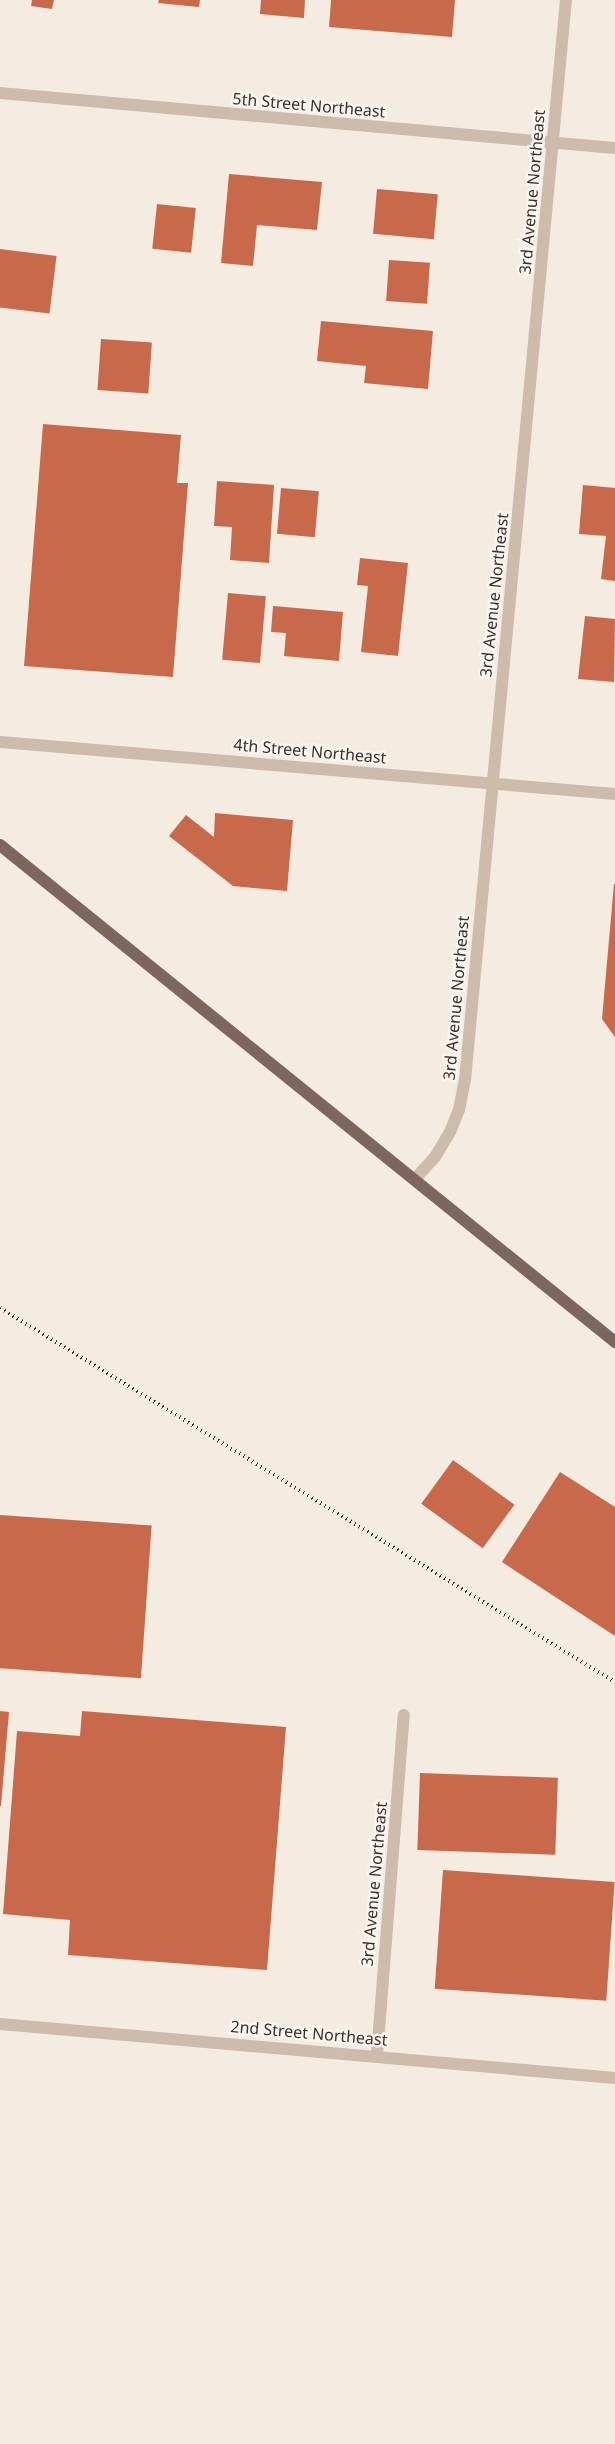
<!DOCTYPE html>
<html>
<head>
<meta charset="utf-8">
<style>
  body { margin:0 }
  #map { position:relative; width:615px; height:2444px; overflow:hidden; background:#f4ebe1; font-family:"Noto Sans",sans-serif }
  div>[style] { position:absolute }
  .building>* { inset:0; background:#c8694b; transform-origin:0 0 }
  .street>* { height:12px; margin:-6px; padding:0 6px; transform-origin:6px; border-radius:6px; background:#cdbbac }
  .primary>* { height:12px; margin:-6px; padding:0 6px; transform-origin:6px; border-radius:6px; background:#7d675c }
  .rail>* { height:4px; margin-top:-2px; transform-origin:0; background:repeating-linear-gradient(90deg,#3b302b 0 1px,transparent 0 5px) }
  span { translate:-50% -50%; white-space:nowrap; text-align:center; line-height:1.15; -webkit-text-stroke:5px #fbf5ee; paint-order:stroke }
  .street-label { font-size:16px; color:#3b302b }
</style>
</head>
<body>
<div id="map">
  <div class="building">
    <i style="clip-path:polygon(32px 0,54px 0,52px 9px,31px 6px)"></i>
    <i style="clip-path:polygon(159px 0,200px 0,199px 7px,158px 3px)"></i>
    <i style="clip-path:polygon(261px 0,305px 0,304px 18px,260px 14px)"></i>
    <i style="clip-path:polygon(331px 0,455px 0,452px 37px,329px 27px)"></i>
    <i style="clip-path:polygon(229px 174px,322px 182px,317px 230px,257px 225px,253px 266px,221px 263px)"></i>
    <i style="left:377px;top:189px;width:61px;height:45px;rotate:5deg"></i>
    <i style="left:157px;top:204px;width:39px;height:45px;rotate:6deg"></i>
    <i style="left:0;top:249px;width:57px;height:58px;rotate:7deg"></i>
    <i style="left:389px;top:260px;width:41px;height:41px;rotate:4deg"></i>
    <i style="clip-path:polygon(321px 321px,433px 331px,428px 389px,364px 383px,366px 366px,317px 361px)"></i>
    <i style="left:101px;top:339px;width:51px;height:51px;rotate:4deg"></i>
    <i style="clip-path:polygon(43px 424px,181px 435px,177px 483px,188px 483px,173px 677px,24px 666px)"></i>
    <i style="clip-path:polygon(217px 481px,274px 485px,269px 563px,230px 560px,232px 527px,214px 526px)"></i>
    <i style="clip-path:polygon(583px 485px,615px 488px,615px 581px,601px 579px,606px 536px,579px 534px)"></i>
    <i style="left:281px;top:488px;width:38px;height:46px;rotate:5deg"></i>
    <i style="clip-path:polygon(360px 558px,408px 563px,398px 656px,361px 652px,368px 586px,357px 585px)"></i>
    <i style="left:228px;top:593px;width:38px;height:67px;rotate:5deg"></i>
    <i style="clip-path:polygon(273px 606px,343px 612px,339px 661px,284px 656px,286px 633px,271px 632px)"></i>
    <i style="clip-path:polygon(585px 616px,615px 619px,614px 682px,578px 679px)"></i>
    <i style="clip-path:polygon(215px 813px,293px 820px,287px 891px,233px 886px,169px 836px,186px 815px,214px 837px)"></i>
    <i style="clip-path:polygon(614px 884px,615px 884px,615px 1037px,602px 1019px)"></i>
    <i style="left:453px;top:1460px;width:76px;height:54px;rotate:36deg"></i>
    <i style="clip-path:polygon(560px 1472px,615px 1507px,615px 1636px,502px 1562px)"></i>
    <i style="left:0;top:1515px;width:152px;height:153px;rotate:4deg"></i>
    <i style="clip-path:polygon(0 1711px,9px 1712px,1px 1806px,0 1806px)"></i>
    <i style="clip-path:polygon(82px 1711px,286px 1727px,267px 1970px,68px 1955px,70px 1920px,3px 1914px,17px 1731px,80px 1736px)"></i>
    <i style="left:420px;top:1773px;width:138px;height:77px;rotate:2deg"></i>
    <i style="left:443px;top:1870px;width:172px;height:119px;rotate:4deg"></i>
  </div>
  <div class="street">
    <i style="left:0;top:93px;width:617px;rotate:5.11deg"></i>
    <i style="left:1px;top:742px;width:616px;rotate:4.84deg"></i>
    <i style="left:415px;top:1179px;width:30px;rotate:-48deg"></i>
    <i style="left:435px;top:1157px;width:29px;rotate:-59deg"></i>
    <i style="left:450px;top:1132px;width:24px;rotate:-68deg"></i>
    <i style="left:459px;top:1110px;width:31px;rotate:-79deg"></i>
    <i style="left:465px;top:1080px;width:1085px;rotate:-84.66deg"></i>
    <i style="left:0;top:2024px;width:617px;rotate:5.02deg"></i>
    <i style="left:377px;top:2055px;width:341px;rotate:-85.5deg"></i>
  </div>
  <div class="primary">
    <i style="left:0;top:845px;width:791px;rotate:38.94deg"></i>
  </div>
  <div class="rail">
    <i style="left:0;top:1308px;width:720px;rotate:31.31deg"></i>
  </div>
  <div class="street-label">
    <span style="left:309px;top:105px;rotate:5deg">5th Street Northeast</span>
    <span style="left:532px;top:192px;rotate:-85deg">3rd Avenue Northeast</span>
    <span style="left:494px;top:595px;rotate:-84deg">3rd Avenue Northeast</span>
    <span style="left:310px;top:751px;rotate:5deg">4th Street Northeast</span>
    <span style="left:456px;top:998px;rotate:-85deg">3rd Avenue Northeast</span>
    <span style="left:374px;top:1884px;rotate:-85deg">3rd Avenue Northeast</span>
    <span style="left:309px;top:2033px;rotate:5deg">2nd Street Northeast</span>
  </div>
</div>
</body>
</html>
